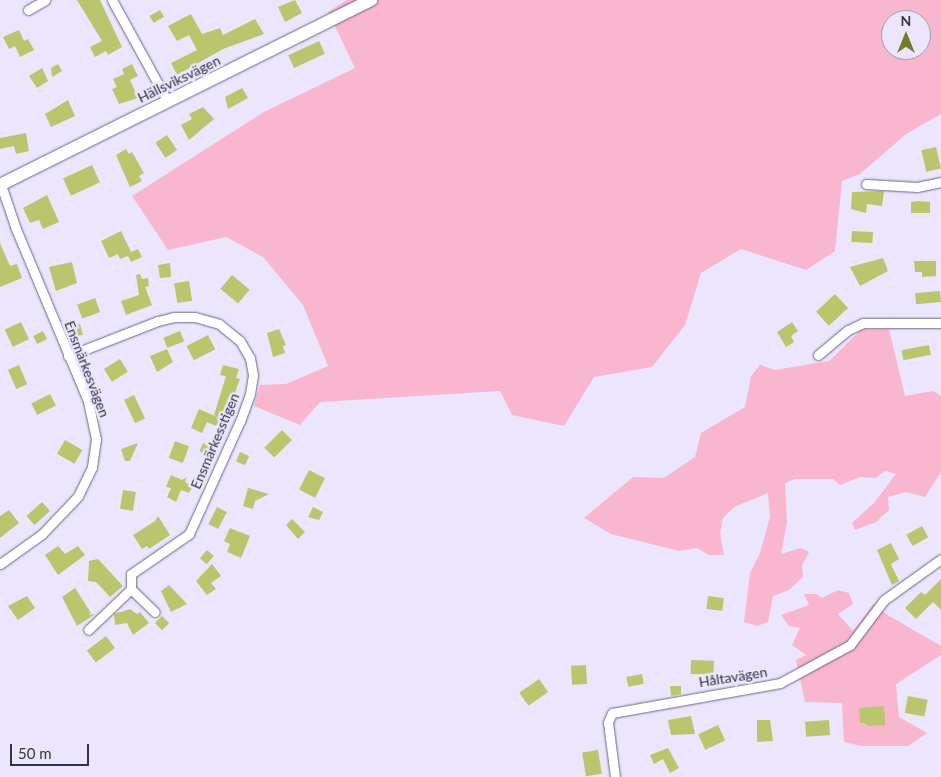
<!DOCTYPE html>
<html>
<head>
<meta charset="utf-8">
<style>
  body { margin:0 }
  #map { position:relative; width:941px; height:777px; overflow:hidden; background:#ebe6fd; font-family:Lato,sans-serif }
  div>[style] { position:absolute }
  .green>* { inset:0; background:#f8b7ce }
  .building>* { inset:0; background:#bac66d; transform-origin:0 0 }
  .roads { filter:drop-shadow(0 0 1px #6c6486) drop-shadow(0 0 1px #6c6486) }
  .street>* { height:9px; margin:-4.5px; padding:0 4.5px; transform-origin:4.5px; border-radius:4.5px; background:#fff }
  .secondary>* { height:12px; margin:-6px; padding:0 6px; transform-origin:6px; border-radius:6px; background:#fff }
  span { translate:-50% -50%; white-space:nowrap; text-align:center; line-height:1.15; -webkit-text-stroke:5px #ebe6fd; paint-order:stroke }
  .street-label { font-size:14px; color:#353241 }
  .north { position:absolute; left:881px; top:10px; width:50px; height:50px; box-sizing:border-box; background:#ebe6fd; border:1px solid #a29eb2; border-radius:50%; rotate:0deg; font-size:14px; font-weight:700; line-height:20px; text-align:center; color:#353241 }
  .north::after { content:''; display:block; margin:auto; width:18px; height:22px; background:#737c28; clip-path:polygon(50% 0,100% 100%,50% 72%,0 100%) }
  .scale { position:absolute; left:10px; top:744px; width:79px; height:22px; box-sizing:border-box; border:2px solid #353241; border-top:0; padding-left:6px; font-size:15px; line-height:18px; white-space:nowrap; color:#353241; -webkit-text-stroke:4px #ebe6fd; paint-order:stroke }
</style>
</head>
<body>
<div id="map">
  <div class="green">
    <i style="clip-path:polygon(evenodd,347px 0,941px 0,941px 114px,906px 134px,860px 174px,842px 181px,835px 251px,806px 270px,741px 249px,701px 273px,685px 325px,652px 367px,594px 377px,564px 426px,512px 415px,500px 391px,320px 402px,300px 425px,254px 406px,260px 385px,286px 384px,328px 366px,303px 305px,263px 257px,226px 237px,168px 250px,132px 196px,264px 112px,355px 68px,328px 12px,347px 0,891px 20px,921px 20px,921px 50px,891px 50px,891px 20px)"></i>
    <i style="clip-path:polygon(889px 329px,905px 396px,933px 391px,941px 396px,941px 472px,925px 497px,906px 492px,888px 497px,889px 510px,876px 522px,855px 530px,852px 523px,874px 503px,896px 474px,885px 471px,876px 478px,860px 477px,840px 485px,833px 479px,795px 479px,785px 483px,787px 523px,781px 554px,801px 548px,809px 552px,802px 566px,803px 577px,789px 590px,773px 596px,768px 622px,757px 626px,744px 622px,750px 573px,760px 553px,770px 517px,768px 493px,734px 507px,723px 518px,720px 533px,724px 555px,709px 555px,697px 548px,679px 551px,611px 534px,584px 518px,633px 477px,664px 478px,695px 457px,701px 433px,745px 407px,751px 376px,760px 365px,775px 370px,829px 361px,861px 330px)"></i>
    <i style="clip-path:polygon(838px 590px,849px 593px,853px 604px,838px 614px,853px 631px,874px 603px,886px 614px,941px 646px,941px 655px,896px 684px,899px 717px,927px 733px,908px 746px,861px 746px,844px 742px,842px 703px,805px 702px,796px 660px,806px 655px,792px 645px,800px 628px,789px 626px,781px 615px,809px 605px,804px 594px,816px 594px,822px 598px)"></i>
  </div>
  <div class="building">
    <i style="clip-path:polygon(77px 0,100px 0,122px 47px,108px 55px,106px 51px,95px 57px,90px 47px,102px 41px)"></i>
    <i style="clip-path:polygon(295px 0,302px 13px,285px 22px,278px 7px)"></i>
    <i style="left:160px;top:10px;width:8px;height:12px;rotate:60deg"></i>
    <i style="clip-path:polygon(191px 14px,202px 34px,220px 28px,223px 35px,255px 19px,264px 34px,223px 49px,177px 75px,171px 63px,197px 50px,189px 35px,177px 41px,168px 26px)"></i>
    <i style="clip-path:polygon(19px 30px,24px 41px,28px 39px,34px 50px,20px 57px,15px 46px,9px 49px,3px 37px)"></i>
    <i style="left:319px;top:41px;width:14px;height:34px;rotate:65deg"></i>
    <i style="clip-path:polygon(58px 64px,62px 71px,52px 77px,51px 68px)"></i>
    <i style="clip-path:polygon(132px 64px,138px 76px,130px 80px,138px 98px,119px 104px,112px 89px,117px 87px,113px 79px,124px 74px,122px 69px)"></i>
    <i style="clip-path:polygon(42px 68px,48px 81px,37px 88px,29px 76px)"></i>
    <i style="clip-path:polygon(242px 88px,248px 98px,228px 109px,225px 97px)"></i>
    <i style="clip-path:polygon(68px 100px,75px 116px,51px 127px,45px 114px)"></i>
    <i style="clip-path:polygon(203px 107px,214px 119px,189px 140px,181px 125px,192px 119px,189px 114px)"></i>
    <i style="clip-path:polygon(26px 133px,29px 151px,16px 154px,14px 146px,0 149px,0 138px)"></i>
    <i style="left:167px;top:135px;width:18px;height:14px;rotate:56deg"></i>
    <i style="left:936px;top:147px;width:22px;height:15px;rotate:77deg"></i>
    <i style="clip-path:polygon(126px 149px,129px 154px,132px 152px,144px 173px,139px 176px,142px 181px,130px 187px,116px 155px)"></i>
    <i style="left:92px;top:165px;width:19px;height:32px;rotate:65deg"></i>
    <i style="clip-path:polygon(884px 191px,882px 206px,867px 204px,866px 213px,851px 209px,852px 192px)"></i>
    <i style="clip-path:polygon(47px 195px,59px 222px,43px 229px,39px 220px,30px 223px,23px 208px)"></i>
    <i style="clip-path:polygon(918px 201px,930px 202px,930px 213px,911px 213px,911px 202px)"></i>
    <i style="clip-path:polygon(121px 231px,131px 252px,138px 249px,142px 257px,131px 262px,128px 256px,120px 259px,118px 254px,109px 258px,101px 241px)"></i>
    <i style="left:852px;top:231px;width:21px;height:11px;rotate:3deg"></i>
    <i style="clip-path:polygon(0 243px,10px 266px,17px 264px,22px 278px,0 287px)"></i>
    <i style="clip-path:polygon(883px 258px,888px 271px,860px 286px,850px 267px)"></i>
    <i style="clip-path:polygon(914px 261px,936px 261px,936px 276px,922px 277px,922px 272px,915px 272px)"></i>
    <i style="clip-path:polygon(72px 262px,77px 283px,56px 291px,49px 267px)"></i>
    <i style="clip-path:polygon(170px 263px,171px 277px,160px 278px,158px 265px)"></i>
    <i style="clip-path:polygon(140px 274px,142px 279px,148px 278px,149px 286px,145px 287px,152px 305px,126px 315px,121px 301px,139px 295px,136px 275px)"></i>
    <i style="left:232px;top:275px;width:23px;height:18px;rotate:40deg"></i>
    <i style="left:189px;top:281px;width:20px;height:15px;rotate:81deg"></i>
    <i style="left:940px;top:291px;width:11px;height:25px;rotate:85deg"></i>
    <i style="left:835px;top:294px;width:19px;height:26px;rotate:47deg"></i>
    <i style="left:95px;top:298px;width:15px;height:19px;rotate:70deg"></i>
    <i style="left:21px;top:322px;width:19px;height:18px;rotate:65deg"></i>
    <i style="clip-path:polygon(792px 322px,798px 331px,791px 336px,794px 342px,786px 347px,777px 332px)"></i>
    <i style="left:80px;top:324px;width:11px;height:12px;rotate:75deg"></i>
    <i style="clip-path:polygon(279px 329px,286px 345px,283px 346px,285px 353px,273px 357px,267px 333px)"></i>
    <i style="left:43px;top:331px;width:9px;height:11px;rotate:63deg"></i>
    <i style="left:180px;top:331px;width:11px;height:18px;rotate:68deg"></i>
    <i style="left:208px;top:335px;width:16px;height:24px;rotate:63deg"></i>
    <i style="left:929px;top:345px;width:10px;height:28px;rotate:79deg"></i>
    <i style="clip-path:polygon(167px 349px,173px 362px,157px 372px,150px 356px)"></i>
    <i style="left:120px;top:359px;width:15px;height:19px;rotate:58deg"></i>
    <i style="left:19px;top:365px;width:21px;height:12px;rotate:67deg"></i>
    <i style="clip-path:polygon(223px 365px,239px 369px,236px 378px,240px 379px,225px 420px,214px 415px,226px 376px,220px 375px)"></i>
    <i style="left:50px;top:394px;width:13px;height:21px;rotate:63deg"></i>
    <i style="left:134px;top:395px;width:26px;height:11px;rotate:65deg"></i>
    <i style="clip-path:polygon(199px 409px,220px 418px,216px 426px,207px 422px,202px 433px,191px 428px)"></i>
    <i style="left:282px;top:430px;width:14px;height:25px;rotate:45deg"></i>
    <i style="left:65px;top:440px;width:20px;height:16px;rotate:30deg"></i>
    <i style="left:175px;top:441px;width:15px;height:18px;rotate:20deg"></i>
    <i style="clip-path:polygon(138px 443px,130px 461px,125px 461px,121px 449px)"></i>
    <i style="left:203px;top:443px;width:13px;height:9px;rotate:23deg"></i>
    <i style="left:240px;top:452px;width:10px;height:10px;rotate:24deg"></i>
    <i style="left:309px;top:470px;width:18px;height:22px;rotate:27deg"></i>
    <i style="clip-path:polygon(171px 475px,182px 480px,187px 477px,185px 482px,193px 486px,189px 493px,181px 490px,176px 502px,167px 497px,171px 488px,166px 487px)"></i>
    <i style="clip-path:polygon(248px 488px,269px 494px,255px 501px,253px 509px,243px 506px)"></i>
    <i style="left:123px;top:490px;width:13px;height:19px;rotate:9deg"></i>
    <i style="left:42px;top:502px;width:12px;height:21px;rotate:48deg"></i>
    <i style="left:217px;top:507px;width:11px;height:19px;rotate:27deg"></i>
    <i style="clip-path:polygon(313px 507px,323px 512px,319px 520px,308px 517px)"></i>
    <i style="clip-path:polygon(9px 510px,19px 523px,0 538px,0 516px)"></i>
    <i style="clip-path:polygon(158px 516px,170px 535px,149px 549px,147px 546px,142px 549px,133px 535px,155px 521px)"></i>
    <i style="clip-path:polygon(292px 519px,305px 532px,298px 539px,286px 525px)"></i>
    <i style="left:922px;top:526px;width:13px;height:18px;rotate:61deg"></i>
    <i style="clip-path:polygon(230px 528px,250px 536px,241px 558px,227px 552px,230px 544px,224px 541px)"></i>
    <i style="clip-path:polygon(891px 543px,899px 559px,891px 564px,899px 581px,892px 585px,877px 550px)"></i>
    <i style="clip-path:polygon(58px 546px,65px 554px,78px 546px,85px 555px,58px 575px,45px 555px)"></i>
    <i style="left:207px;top:550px;width:9px;height:11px;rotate:41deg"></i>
    <i style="clip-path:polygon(98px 559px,123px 586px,110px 597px,96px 582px,88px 581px,89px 561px)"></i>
    <i style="clip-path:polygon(212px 564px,221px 576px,211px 583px,216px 589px,207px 595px,196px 581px)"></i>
    <i style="clip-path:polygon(941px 579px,941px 610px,933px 602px,916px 619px,905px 608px,921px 592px,925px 595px)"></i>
    <i style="clip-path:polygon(169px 585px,187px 604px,171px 612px,161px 591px)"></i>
    <i style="clip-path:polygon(75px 588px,91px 613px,89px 615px,95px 614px,77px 626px,62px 597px)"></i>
    <i style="clip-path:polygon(27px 596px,35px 608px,18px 620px,8px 606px)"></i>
    <i style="left:708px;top:596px;width:16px;height:13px;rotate:7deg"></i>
    <i style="clip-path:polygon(130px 609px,137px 614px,140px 612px,149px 623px,133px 635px,127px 623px,115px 625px,114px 614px)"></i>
    <i style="left:162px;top:616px;width:10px;height:10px;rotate:45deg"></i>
    <i style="left:106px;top:636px;width:15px;height:24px;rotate:53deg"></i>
    <i style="left:691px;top:660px;width:23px;height:14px;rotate:2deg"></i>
    <i style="left:586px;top:665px;width:19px;height:15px;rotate:87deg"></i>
    <i style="left:642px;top:674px;width:10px;height:16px;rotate:79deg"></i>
    <i style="left:539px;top:679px;width:16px;height:24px;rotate:55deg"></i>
    <i style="clip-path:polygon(670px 686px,681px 686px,681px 694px,671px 696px)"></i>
    <i style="left:908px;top:696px;width:20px;height:17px;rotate:11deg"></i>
    <i style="clip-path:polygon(884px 706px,885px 725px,867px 726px,866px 723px,860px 723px,859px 708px)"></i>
    <i style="clip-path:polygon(691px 716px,695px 734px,671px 735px,668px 720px)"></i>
    <i style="clip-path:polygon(757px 720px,770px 720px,773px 741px,757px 742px)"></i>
    <i style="left:829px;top:720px;width:15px;height:24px;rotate:86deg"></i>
    <i style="left:718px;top:725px;width:17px;height:22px;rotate:65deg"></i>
    <i style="clip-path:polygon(668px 748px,679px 768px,670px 773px,663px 759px,654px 764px,650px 755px)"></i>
    <i style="left:598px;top:750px;width:24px;height:16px;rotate:81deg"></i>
  </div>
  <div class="roads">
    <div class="street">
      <i style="left:112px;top:0;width:116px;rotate:61.2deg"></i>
      <i style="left:28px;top:10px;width:20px;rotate:-30deg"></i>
      <i style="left:866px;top:184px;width:51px;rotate:3.4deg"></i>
      <i style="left:917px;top:187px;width:25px;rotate:-12deg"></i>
      <i style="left:818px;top:355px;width:39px;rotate:-40deg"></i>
      <i style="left:848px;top:330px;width:17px;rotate:-25deg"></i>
      <i style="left:863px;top:323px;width:78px"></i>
      <i style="left:68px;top:356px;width:97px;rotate:-21.3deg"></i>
      <i style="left:158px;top:321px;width:16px;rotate:-14deg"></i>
      <i style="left:174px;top:317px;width:21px"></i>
      <i style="left:195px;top:317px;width:25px;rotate:16deg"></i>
      <i style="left:219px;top:324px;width:27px;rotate:39deg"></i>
      <i style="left:240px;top:341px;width:20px;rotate:60deg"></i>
      <i style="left:250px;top:358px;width:17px;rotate:80deg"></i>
      <i style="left:253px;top:375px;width:19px;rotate:99deg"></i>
      <i style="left:250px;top:394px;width:29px;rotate:110deg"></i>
      <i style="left:240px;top:421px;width:124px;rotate:114.3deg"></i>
      <i style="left:189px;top:534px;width:70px;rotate:145.4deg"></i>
      <i style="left:131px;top:574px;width:15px;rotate:90deg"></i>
      <i style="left:131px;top:589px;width:59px;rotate:136.4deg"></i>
      <i style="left:0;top:564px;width:52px;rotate:-35.5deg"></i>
      <i style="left:42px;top:534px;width:52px;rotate:-46.5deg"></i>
      <i style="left:78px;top:496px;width:32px;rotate:-64deg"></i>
      <i style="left:92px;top:467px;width:28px;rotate:-82deg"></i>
      <i style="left:96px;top:439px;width:39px;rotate:-102deg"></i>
      <i style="left:88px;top:401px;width:186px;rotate:-112.7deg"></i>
      <i style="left:16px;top:229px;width:46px;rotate:-108.8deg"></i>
      <i style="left:131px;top:589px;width:33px;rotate:44deg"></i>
      <i style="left:615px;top:777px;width:55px;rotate:-97.3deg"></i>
      <i style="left:608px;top:722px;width:10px;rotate:-66deg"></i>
      <i style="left:612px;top:713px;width:171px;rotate:-10.1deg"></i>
      <i style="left:780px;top:683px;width:80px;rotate:-28.5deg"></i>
      <i style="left:850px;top:645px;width:56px;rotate:-52.9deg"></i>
      <i style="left:884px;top:600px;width:70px;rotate:-35.7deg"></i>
    </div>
    <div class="secondary">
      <i style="left:0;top:185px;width:415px;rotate:-26.5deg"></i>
    </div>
  </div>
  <div class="street-label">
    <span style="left:179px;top:79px;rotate:-26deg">Hällsviksvägen</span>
    <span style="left:87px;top:369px;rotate:69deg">Ensmärkesvägen</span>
    <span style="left:215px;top:441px;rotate:-67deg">Ensmärkesstigen</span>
    <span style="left:733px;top:677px;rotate:-9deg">Håltavägen</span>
  </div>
  <div class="north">N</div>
  <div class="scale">50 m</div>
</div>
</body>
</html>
